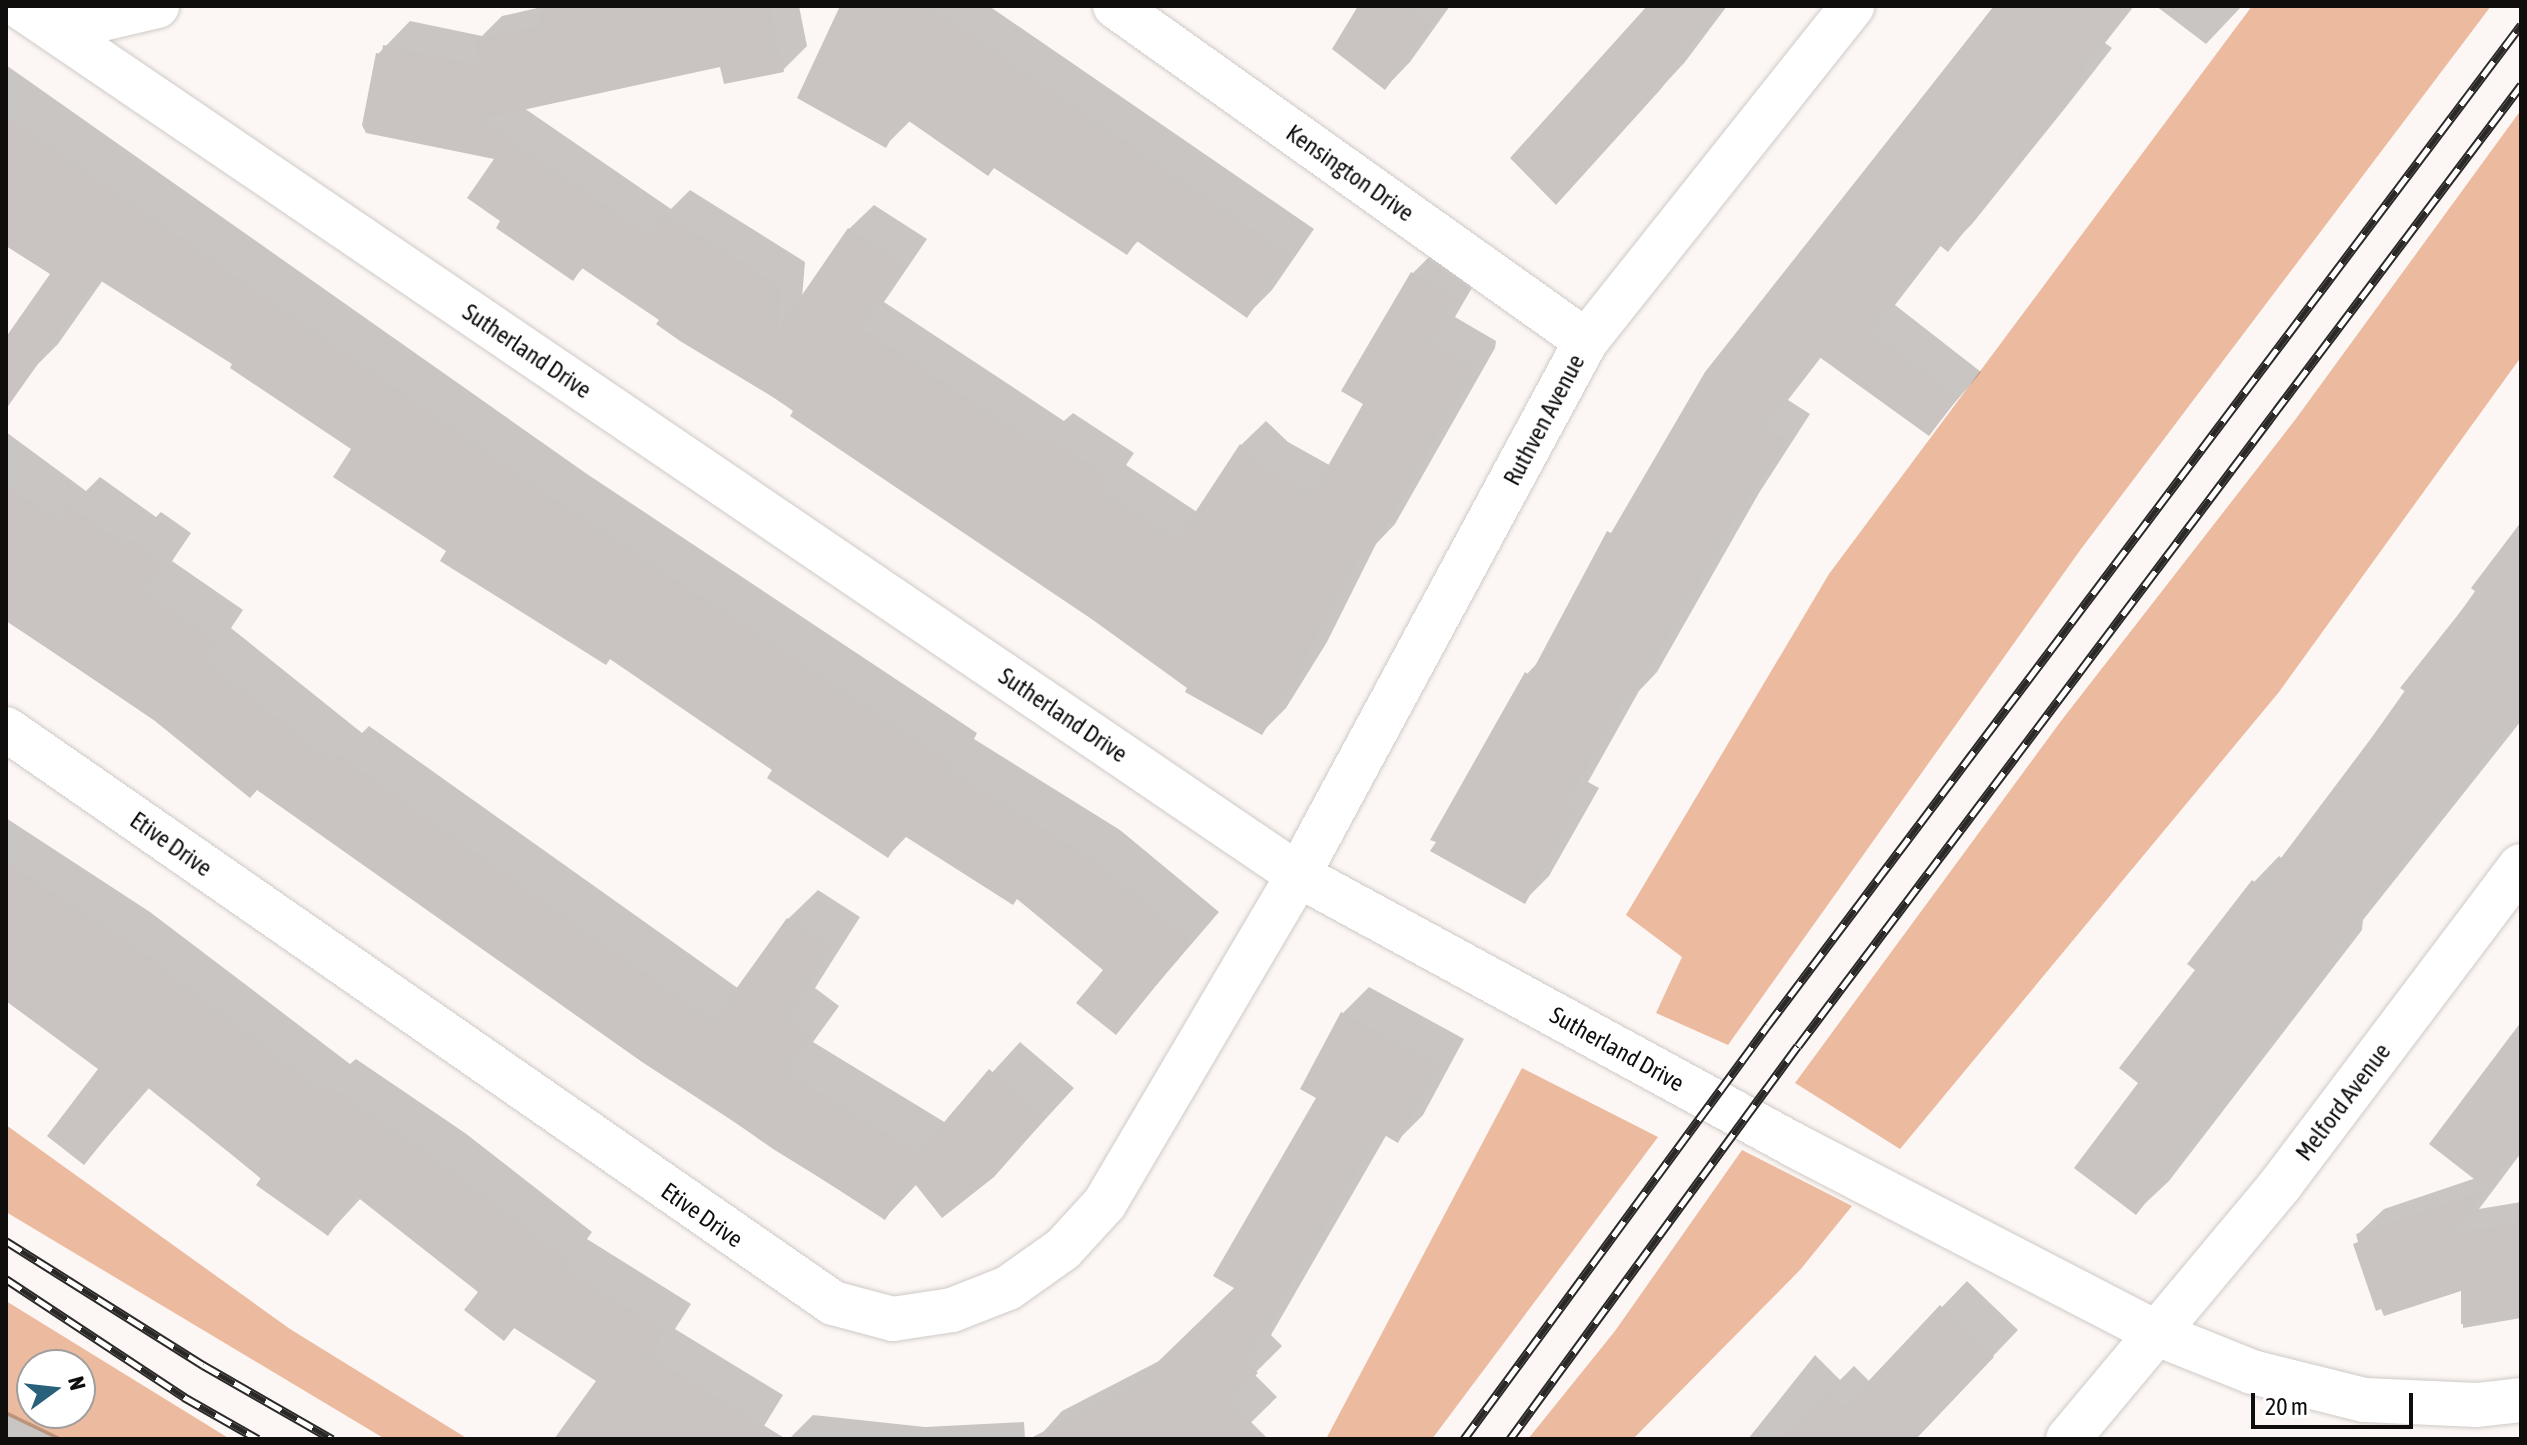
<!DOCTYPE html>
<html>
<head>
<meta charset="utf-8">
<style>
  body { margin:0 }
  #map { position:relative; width:2527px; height:1445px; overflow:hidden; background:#fcf7f4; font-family:"Asap Condensed",sans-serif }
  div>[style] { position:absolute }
  .forest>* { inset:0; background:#ecba9e }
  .shadow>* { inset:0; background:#0003 }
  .building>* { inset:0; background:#c9c4c1 }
  .roads { filter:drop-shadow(0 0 2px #cfcac7) drop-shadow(0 0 2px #cfcac7) }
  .street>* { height:44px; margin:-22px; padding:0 22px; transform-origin:22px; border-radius:22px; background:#fff }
  .rail>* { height:9px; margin-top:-4.5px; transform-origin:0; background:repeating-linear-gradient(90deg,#fff 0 18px,#2b2928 0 36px); box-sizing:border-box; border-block:2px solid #2b2928 }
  span { translate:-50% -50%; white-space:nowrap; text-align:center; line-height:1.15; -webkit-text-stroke:6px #fff; paint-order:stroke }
  .street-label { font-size:24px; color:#100e0d }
  .frame { position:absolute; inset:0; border:8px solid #100e0d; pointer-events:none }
  .north { position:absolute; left:16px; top:1349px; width:80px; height:80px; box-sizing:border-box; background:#fff; border:2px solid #9f9f9e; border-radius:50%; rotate:75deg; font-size:22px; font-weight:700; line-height:32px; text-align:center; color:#100e0d }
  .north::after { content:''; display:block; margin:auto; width:28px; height:36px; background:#29617b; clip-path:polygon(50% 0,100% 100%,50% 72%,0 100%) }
  .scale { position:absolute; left:2251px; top:1393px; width:162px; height:36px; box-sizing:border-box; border:4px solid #100e0d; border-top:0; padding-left:10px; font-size:24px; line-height:28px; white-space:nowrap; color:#100e0d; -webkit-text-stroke:6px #fff; paint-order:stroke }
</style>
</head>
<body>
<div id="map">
  <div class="forest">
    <i style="clip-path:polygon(2252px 6px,2491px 6px,2081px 549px,1728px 1045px,1656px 1013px,1682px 957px,1626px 915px,1829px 574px)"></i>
    <i style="clip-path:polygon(2521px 110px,2521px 357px,2279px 692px,1900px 1149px,1795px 1083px,2061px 721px,2295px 420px)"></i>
    <i style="clip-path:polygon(1522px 1068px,1658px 1137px,1432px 1439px,1326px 1439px)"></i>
    <i style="clip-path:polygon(6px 1125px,290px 1329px,468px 1439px,385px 1439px,6px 1212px)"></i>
    <i style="clip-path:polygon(1742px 1150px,1852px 1206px,1800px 1270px,1633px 1439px,1528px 1439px,1615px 1331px)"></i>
    <i style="clip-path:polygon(evenodd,6px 1301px,230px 1439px,56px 1439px,6px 1415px,6px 1301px,80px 1365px,80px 1413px,32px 1413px,32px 1365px,80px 1365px)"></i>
  </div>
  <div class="shadow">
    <i style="clip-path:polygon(546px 6px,799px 6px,807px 46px,783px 70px,722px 64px,524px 108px,671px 209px,690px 190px,805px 262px,802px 298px,849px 229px,874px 205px,927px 239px,884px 302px,1064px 421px,1073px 413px,1134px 453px,1126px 465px,1197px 512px,1241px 445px,1266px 421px,1288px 442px,1331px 466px,1366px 403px,1412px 274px,1437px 249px,1480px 274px,1455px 317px,1496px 341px,1495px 348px,1395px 524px,1376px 544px,1327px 642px,1286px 708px,1261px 733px,584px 267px,573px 278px,503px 220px,497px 157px,378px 54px,410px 21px,482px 36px,502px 16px)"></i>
    <i style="clip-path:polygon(842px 6px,989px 6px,1314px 229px,1272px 290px,1247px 315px,1139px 240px,1127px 252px,995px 166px,911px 120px,885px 146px)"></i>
    <i style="clip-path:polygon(1360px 6px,1450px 6px,1410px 62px,1385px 88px)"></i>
    <i style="clip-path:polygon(1646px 6px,1727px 6px,1685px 62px,1556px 202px)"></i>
    <i style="clip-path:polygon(1994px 6px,2134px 6px,2105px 43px,2112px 48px,2066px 107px,1972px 224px,1947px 249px,1942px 244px,1895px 305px,1981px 372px,1929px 433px,1822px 356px,1788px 400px,1810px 414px,1759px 493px,1657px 672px,1639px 691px,1588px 782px,1599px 788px,1549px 876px,1524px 901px,1527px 674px,1541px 659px,1707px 373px)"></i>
    <i style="clip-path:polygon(2156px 6px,2242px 6px,2206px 44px)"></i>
    <i style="clip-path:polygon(6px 65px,587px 474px,977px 733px,974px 739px,1120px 830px,1219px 912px,1116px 1032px,1106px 970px,1018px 898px,907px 836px,888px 856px,775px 769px,449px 551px,354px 448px,235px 364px,103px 280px,58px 344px,30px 372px,6px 355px,6px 340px,53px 274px,6px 241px)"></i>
    <i style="clip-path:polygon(6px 432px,86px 491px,100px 477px,156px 517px,161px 512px,191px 533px,172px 561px,243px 610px,231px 628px,362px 733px,369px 726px,739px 989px,788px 919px,818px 890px,860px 917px,815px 988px,839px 1006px,813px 1042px,946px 1123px,1020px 1042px,1074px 1088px,993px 1176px,917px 1184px,885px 1218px,773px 1149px,258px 788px,6px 621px)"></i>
    <i style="clip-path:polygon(2521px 526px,2521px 721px,2363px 920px,2362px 930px,2169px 1181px,2136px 1212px,2141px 1082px,2197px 970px,2254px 882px,2279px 856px,2283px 859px,2332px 794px)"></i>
    <i style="clip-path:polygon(6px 818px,150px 912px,350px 1064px,356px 1059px,465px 1133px,592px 1232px,587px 1239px,691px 1304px,675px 1329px,783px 1395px,756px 1439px,556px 1439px,599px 1380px,515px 1327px,504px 1338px,481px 1291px,361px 1198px,328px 1234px,150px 1087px,84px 1163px,101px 1069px,6px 1001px)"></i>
    <i style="clip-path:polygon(1369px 987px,1464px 1039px,1423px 1115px,1398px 1140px,1387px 1134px,1271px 1335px,1282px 1346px,1254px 1374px,1277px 1397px,1234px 1439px,1037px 1439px,1062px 1411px,1163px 1359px,1236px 1287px,1318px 1097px,1302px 1088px,1343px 1013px)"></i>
    <i style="clip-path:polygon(2521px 1025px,2521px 1153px,2479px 1209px,2521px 1202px,2521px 1318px,2463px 1328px,2463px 1288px,2360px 1240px,2358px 1234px,2384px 1209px,2476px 1178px)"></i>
    <i style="clip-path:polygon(1967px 1281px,2018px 1330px,1914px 1439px,1748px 1439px,1815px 1355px,1840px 1380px,1854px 1366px,1870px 1382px)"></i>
    <i style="clip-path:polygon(6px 1411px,64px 1439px,6px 1439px)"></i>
    <i style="clip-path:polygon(813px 1415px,925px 1427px,1024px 1422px,1025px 1439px,789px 1439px)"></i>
  </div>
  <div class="building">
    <i style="clip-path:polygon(568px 6px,770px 6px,784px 72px,724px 84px,720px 67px,481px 119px,649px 235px,664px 213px,781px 287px,778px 330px,848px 228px,904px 264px,860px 327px,1040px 446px,1047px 436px,1111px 479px,1103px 491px,1177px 540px,1240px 444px,1263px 467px,1312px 494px,1363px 404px,1341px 391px,1411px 272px,1457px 299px,1431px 342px,1472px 366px,1471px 375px,1371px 552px,1364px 548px,1301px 665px,1304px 667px,1262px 735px,1185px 692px,1187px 688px,1093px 620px,790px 416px,793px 411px,786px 405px,680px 341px,656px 324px,659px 320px,582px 268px,573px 281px,496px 228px,500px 221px,467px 198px,494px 159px,366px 133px,362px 125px,376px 53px,382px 54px,383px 45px,478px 64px,475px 40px,541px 25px,538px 13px)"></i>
    <i style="clip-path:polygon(840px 6px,930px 6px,1290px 255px,1247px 318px,1137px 241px,1127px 255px,994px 168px,988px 176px,903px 117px,886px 148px,797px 98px)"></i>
    <i style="clip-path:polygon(1358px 6px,1406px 6px,1432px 24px,1385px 90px,1332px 49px)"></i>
    <i style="clip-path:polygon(1647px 6px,1723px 6px,1660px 90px,1556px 205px,1510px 158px)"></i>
    <i style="clip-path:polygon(1994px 6px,2131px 6px,2082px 69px,2088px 74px,2042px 134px,1948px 252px,1938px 244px,1872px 331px,1958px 398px,1929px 436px,1818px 356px,1765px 426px,1787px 440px,1734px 520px,1633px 699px,1626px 696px,1565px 807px,1575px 813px,1525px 904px,1430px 851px,1436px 842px,1430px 840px,1525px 672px,1529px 675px,1534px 668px,1607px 531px,1611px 533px,1705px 372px)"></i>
    <i style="clip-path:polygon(6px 115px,559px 502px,951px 762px,947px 768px,1091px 858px,1192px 941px,1116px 1035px,1076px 1003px,1103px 970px,1017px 899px,1013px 905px,903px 835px,888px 858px,767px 778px,772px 770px,610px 659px,606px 665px,440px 561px,446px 551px,333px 477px,351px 449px,230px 368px,232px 364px,98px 279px,6px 409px,6px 337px,50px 274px,6px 246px)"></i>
    <i style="clip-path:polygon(6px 484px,58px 520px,69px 505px,126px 546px,130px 539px,163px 563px,144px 591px,215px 640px,203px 658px,332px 762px,338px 754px,713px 1021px,787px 918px,833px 947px,787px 1018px,812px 1036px,786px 1072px,918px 1153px,989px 1069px,1046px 1118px,994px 1177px,942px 1218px,911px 1179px,885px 1220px,642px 1062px,257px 790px,250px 798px,155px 721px,6px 620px)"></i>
    <i style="clip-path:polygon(2521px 522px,2521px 717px,2491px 749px,2338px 947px,2337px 958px,2136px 1215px,2074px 1168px,2138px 1083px,2119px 1068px,2195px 970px,2187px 964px,2252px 880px,2260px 886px,2406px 692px,2400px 688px,2476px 592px,2471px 588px)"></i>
    <i style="clip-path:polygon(6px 862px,124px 938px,323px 1090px,327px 1084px,438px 1160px,567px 1259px,562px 1266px,665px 1331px,650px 1356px,786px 1439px,554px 1439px,596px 1381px,514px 1328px,504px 1341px,464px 1310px,478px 1292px,356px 1196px,328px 1236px,256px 1185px,261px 1178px,147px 1087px,84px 1165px,47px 1136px,98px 1069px,6px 1001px)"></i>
    <i style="clip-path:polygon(1341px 1012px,1440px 1065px,1398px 1143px,1379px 1132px,1247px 1362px,1258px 1373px,1230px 1401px,1268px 1439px,1029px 1439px,1135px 1384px,1234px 1288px,1213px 1276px,1316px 1098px,1300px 1089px)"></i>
    <i style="clip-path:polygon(2521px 1022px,2521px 1144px,2487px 1189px,2429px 1144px)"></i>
    <i style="clip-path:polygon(2486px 1190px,2454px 1233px,2521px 1223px,2521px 1315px,2461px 1324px,2461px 1291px,2384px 1316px,2381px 1309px,2376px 1311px,2353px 1244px,2358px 1242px,2356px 1234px)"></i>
    <i style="clip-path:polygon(1940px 1305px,1994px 1357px,1916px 1439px,1779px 1439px,1827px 1390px,1844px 1407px)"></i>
  </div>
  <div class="roads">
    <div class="street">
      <i style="left:19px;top:6px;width:1546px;rotate:34.19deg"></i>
      <i style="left:1298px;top:875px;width:567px;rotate:28.55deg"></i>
      <i style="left:1796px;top:1146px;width:410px;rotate:27.4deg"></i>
      <i style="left:2160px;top:1335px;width:99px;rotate:21.9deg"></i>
      <i style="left:2252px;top:1372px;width:115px;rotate:14deg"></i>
      <i style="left:2364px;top:1400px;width:113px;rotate:2.5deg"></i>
      <i style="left:2477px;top:1405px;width:44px;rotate:-6.5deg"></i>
      <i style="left:1115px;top:6px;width:578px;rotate:35.42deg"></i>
      <i style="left:55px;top:30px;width:105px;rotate:-13.2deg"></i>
      <i style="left:6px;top:729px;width:1007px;rotate:34.76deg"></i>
      <i style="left:833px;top:1303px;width:62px;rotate:14.9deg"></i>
      <i style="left:893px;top:1319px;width:60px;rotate:-8.7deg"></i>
      <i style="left:952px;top:1310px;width:60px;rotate:-21.4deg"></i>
      <i style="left:1008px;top:1288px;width:67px;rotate:-35.3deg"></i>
      <i style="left:1063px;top:1249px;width:62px;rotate:-47.6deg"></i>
      <i style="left:1105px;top:1203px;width:381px;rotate:-59.5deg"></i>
      <i style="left:1298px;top:875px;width:607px;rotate:-61.66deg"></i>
      <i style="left:1586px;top:341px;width:428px;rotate:-51.5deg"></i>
      <i style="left:2068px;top:1439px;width:332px;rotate:-50.1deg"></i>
      <i style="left:2281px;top:1184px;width:398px;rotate:-53deg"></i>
    </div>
  </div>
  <div class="rail">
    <i style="left:6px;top:1241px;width:233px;rotate:32.2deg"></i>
    <i style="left:203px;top:1365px;width:149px;rotate:29.8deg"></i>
    <i style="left:6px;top:1279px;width:214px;rotate:33.5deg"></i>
    <i style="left:184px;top:1397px;width:85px;rotate:29.6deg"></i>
    <i style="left:1464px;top:1439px;width:514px;rotate:-53.71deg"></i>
    <i style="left:1768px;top:1025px;width:1252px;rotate:-53.02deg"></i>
    <i style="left:1510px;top:1439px;width:487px;rotate:-53.8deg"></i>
    <i style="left:1798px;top:1046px;width:1203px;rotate:-53.04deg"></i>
  </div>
  <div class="street-label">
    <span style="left:1350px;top:173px;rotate:35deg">Kensington Drive</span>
    <span style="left:527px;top:351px;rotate:34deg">Sutherland Drive</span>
    <span style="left:1544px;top:420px;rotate:-62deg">Ruthven Avenue</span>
    <span style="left:1063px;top:715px;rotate:34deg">Sutherland Drive</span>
    <span style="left:171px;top:844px;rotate:35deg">Etive Drive</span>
    <span style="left:1617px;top:1049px;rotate:29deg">Sutherland Drive</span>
    <span style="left:2343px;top:1102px;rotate:-53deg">Melford Avenue</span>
    <span style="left:702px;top:1215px;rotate:35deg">Etive Drive</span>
  </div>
  <div class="frame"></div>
  <div class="north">N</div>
  <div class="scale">20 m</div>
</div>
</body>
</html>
